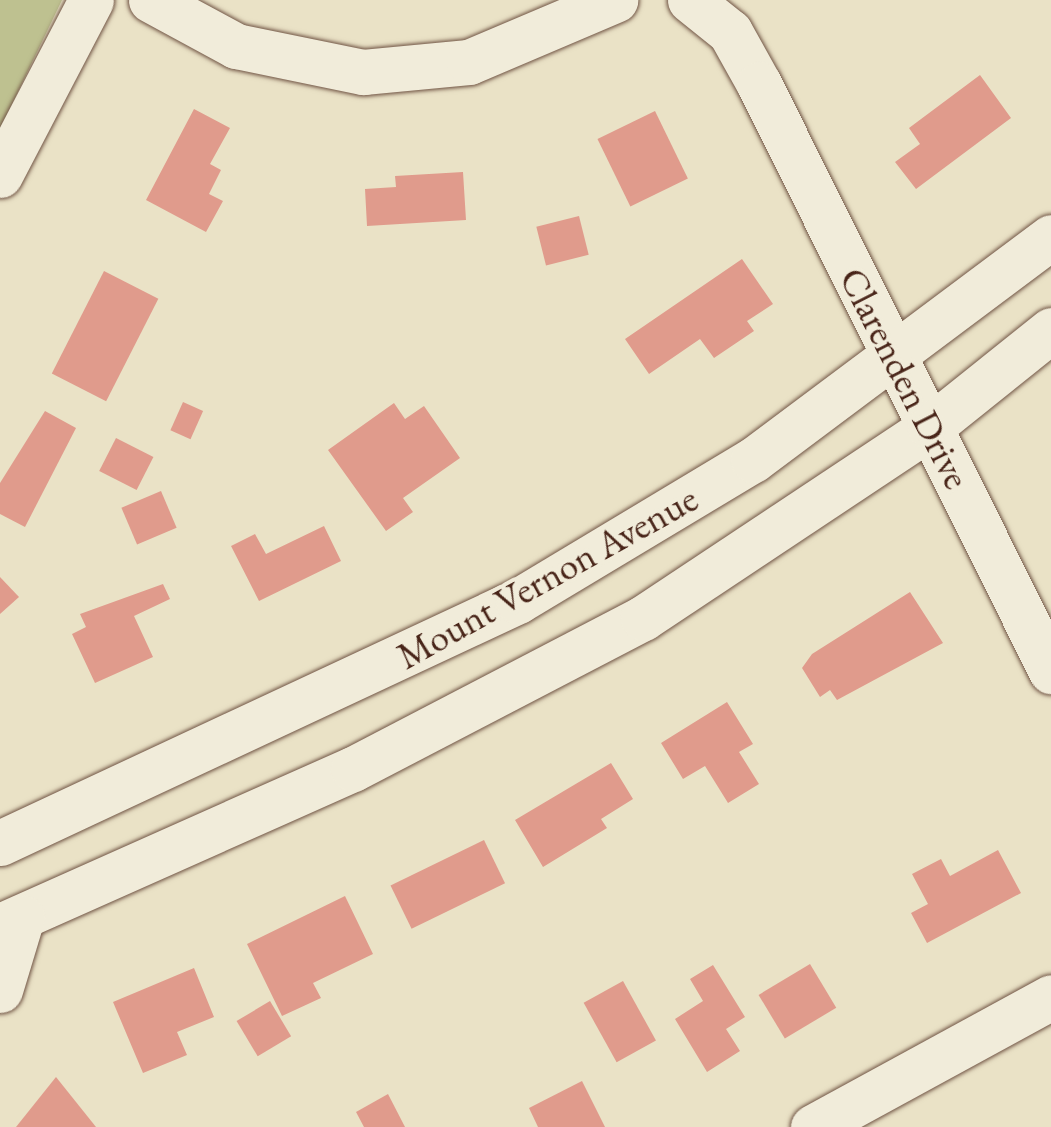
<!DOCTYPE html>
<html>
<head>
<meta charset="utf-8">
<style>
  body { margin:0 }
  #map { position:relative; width:1051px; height:1127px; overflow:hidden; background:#eae2c6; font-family:"EB Garamond",serif }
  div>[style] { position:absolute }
  .green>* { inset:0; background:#bec190 }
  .building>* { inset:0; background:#e09b8c; transform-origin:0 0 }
  .roads { filter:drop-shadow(0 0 2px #705444) drop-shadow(0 0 2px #705444) }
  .minor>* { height:45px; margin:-22.5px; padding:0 22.5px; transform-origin:22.5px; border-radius:22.5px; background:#f1ecda }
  span { translate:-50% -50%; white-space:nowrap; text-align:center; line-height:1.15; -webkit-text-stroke:8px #f1ecda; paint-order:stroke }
  .street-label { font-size:38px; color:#482418 }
</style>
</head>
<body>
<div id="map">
  <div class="green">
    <i style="clip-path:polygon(0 0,62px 0,0 129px)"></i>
  </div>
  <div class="building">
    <i style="clip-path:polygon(980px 75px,1011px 118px,916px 189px,895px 162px,920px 144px,909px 128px)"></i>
    <i style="clip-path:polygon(194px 109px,230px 128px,210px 164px,221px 170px,209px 194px,223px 201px,206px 232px,146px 200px)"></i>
    <i style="left:655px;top:111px;width:75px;height:64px;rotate:64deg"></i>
    <i style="clip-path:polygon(463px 172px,466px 220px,367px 226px,365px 189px,396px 187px,395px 176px)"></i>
    <i style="left:579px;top:216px;width:40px;height:44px;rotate:76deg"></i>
    <i style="clip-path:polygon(742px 259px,773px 304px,747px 321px,754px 331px,714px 358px,700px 339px,649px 374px,625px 339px)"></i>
    <i style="left:104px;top:271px;width:61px;height:115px;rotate:27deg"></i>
    <i style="left:183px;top:402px;width:22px;height:31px;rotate:24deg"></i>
    <i style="clip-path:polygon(394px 403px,405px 419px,424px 406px,460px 458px,403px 498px,413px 512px,386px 531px,328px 450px)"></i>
    <i style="clip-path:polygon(45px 411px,76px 428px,25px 527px,0 514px,0 483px)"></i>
    <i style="left:116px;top:438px;width:42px;height:37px;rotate:27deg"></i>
    <i style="left:161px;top:491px;width:40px;height:43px;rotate:67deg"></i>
    <i style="clip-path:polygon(324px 526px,341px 561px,259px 601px,231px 546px,255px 534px,266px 554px)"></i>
    <i style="clip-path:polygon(0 577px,19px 597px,0 614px)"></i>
    <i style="clip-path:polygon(163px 584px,170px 599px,134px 616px,153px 657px,95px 683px,72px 634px,86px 627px,80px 614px)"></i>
    <i style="clip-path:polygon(910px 592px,943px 643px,837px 700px,830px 690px,820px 697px,802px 668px,812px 654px)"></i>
    <i style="clip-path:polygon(727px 702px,753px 744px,739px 752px,759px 784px,728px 803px,705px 766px,683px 779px,661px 743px)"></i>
    <i style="clip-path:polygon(611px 763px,633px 799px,601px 819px,607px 828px,543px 867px,515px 820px)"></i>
    <i style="left:484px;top:840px;width:48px;height:104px;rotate:64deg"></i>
    <i style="clip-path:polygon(998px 850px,1021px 893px,927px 943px,911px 913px,928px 904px,912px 874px,941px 859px,950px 876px)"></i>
    <i style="clip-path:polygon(345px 896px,373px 954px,313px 983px,321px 998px,282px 1016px,247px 944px)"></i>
    <i style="left:810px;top:964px;width:51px;height:60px;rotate:59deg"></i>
    <i style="clip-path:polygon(713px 965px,745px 1017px,726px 1029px,740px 1051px,707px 1072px,675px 1019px,703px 1001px,690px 979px)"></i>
    <i style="clip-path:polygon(194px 968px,214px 1017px,177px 1032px,187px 1055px,143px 1073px,113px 1002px)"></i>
    <i style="left:623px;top:981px;width:68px;height:45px;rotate:61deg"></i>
    <i style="left:270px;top:1001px;width:41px;height:39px;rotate:59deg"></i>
    <i style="clip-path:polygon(56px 1077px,96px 1127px,16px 1127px)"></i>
    <i style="clip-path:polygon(582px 1081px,605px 1127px,538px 1127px,529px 1108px)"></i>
    <i style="clip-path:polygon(388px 1094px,405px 1127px,364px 1127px,356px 1112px)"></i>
  </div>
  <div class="roads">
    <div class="minor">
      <i style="left:151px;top:0;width:97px;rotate:28.4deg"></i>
      <i style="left:236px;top:46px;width:130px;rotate:11.6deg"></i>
      <i style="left:363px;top:72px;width:106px;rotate:-5.4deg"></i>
      <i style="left:469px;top:62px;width:159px;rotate:-23deg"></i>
      <i style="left:690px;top:0;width:51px;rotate:38.7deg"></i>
      <i style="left:730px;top:32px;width:60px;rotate:60.9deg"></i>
      <i style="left:759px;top:84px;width:656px;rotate:63.55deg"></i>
      <i style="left:0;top:175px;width:197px;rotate:-62.5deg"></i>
      <i style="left:0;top:843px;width:572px;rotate:-25.04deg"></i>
      <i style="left:518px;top:601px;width:274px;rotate:-31deg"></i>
      <i style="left:753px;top:460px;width:372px;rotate:-36.8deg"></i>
      <i style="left:0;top:926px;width:386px;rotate:-24deg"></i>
      <i style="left:353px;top:769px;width:327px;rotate:-27.5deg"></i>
      <i style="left:643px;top:618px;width:345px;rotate:-33.6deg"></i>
      <i style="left:930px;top:427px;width:155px;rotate:-38.7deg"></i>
      <i style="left:0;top:990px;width:76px;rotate:-73.2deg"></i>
      <i style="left:813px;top:1127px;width:271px;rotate:-28.6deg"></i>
    </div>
  </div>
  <div class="street-label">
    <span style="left:905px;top:378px;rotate:63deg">Clarenden Drive</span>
    <span style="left:547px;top:577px;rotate:-29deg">Mount Vernon Avenue</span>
  </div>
</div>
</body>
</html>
